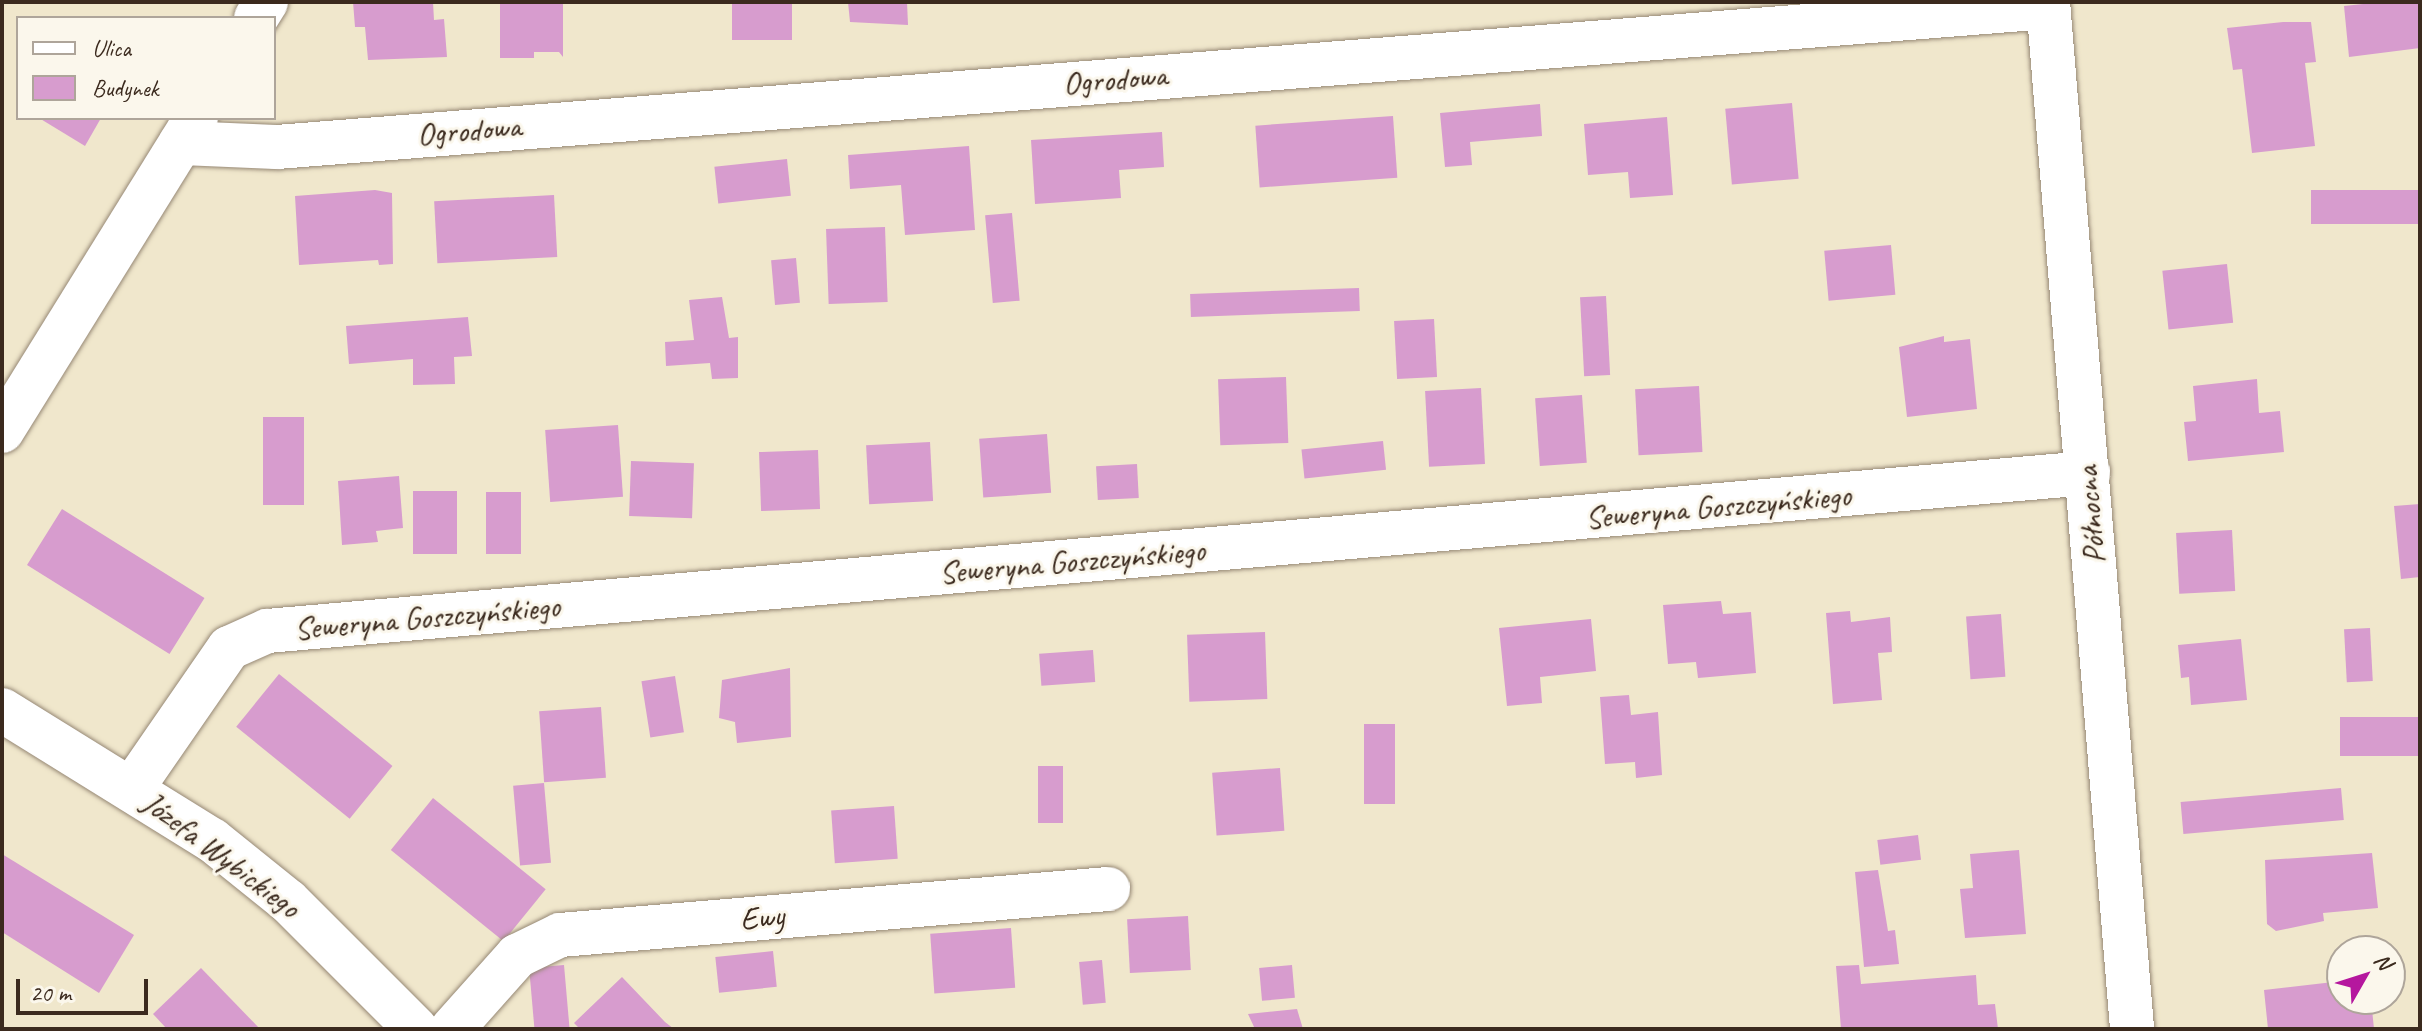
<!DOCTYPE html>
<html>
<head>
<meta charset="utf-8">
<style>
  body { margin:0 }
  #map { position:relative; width:2422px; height:1031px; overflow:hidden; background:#f0e7cc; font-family:Caveat,sans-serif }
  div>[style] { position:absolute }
  .building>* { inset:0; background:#d79cce; transform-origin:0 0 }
  .roads { filter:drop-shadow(0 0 2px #968875) drop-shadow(0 0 2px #968875) }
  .minor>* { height:44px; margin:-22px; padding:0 22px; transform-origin:22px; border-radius:22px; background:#fff }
  .tertiary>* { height:44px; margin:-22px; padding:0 22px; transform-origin:22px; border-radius:22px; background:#fff }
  span { translate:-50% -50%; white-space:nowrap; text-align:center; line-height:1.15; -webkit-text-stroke:6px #fbf7ec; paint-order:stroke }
  .street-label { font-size:32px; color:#3b2a1e }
  .frame { position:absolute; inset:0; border:4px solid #3b2a1e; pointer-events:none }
  .legend { position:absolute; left:16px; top:16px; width:260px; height:104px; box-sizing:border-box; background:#fbf7ec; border:2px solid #aea59a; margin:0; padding:10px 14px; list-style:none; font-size:24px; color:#3b2a1e }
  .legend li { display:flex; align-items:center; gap:16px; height:40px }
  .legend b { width:40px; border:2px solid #aea59a }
  .north { position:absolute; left:2326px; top:935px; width:80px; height:80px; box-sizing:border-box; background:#fbf7ec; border:2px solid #aea59a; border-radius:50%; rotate:51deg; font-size:22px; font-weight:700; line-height:32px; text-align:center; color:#3b2a1e }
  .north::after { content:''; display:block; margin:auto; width:28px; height:36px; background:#b5179e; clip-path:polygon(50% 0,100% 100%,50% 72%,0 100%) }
  .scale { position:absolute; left:16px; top:979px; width:132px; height:36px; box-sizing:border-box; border:4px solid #3b2a1e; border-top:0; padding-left:10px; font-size:24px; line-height:28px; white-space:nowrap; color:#3b2a1e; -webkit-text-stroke:6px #fbf7ec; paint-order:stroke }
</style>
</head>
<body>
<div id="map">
  <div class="building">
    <i style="clip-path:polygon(353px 2px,433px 2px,434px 20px,444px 19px,447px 57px,368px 60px,365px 27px,355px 27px)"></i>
    <i style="clip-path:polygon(563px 2px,563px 57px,559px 52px,534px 52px,534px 58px,500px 58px,500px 3px)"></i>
    <i style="left:732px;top:2px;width:60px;height:38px"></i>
    <i style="clip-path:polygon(848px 2px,907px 2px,908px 25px,850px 22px)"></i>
    <i style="clip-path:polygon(2382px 2px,2420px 2px,2420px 48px,2349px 57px,2344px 6px)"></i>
    <i style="clip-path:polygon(2283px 22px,2311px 22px,2316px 62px,2305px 63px,2315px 146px,2252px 153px,2242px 69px,2233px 70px,2227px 28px)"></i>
    <i style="left:1792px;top:103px;width:76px;height:67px;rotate:85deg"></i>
    <i style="clip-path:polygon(1540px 104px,1542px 136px,1470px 142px,1472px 165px,1445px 167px,1440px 113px)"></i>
    <i style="left:1393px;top:116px;width:62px;height:138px;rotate:86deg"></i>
    <i style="clip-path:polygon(1667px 117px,1673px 195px,1630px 198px,1628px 172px,1588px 175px,1584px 124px)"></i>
    <i style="clip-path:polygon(39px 118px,101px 118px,85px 146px)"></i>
    <i style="clip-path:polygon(1162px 132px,1164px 167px,1119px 170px,1121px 198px,1035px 204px,1031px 140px)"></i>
    <i style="clip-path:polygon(969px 146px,975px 230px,905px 235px,901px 185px,850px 189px,848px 155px)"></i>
    <i style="left:787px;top:159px;width:37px;height:73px;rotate:84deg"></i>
    <i style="clip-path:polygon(375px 190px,392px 193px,393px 264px,379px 265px,378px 260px,299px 265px,295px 196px)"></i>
    <i style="left:2420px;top:190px;width:34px;height:109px;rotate:90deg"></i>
    <i style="left:554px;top:195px;width:62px;height:120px;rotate:87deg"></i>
    <i style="left:1012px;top:213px;width:88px;height:27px;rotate:85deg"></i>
    <i style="left:885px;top:227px;width:75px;height:59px;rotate:88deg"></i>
    <i style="left:1891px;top:245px;width:50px;height:67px;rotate:85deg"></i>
    <i style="left:796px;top:258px;width:45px;height:25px;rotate:85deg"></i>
    <i style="left:2227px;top:264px;width:59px;height:65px;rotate:84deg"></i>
    <i style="left:1359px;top:288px;width:23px;height:169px;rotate:88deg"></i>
    <i style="left:1606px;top:296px;width:79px;height:26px;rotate:87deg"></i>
    <i style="clip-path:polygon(722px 297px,729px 338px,738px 337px,738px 378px,712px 379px,710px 363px,666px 366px,665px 342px,694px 340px,689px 300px)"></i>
    <i style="clip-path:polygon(468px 317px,472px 356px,454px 357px,455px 384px,413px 385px,413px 359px,349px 364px,346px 326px)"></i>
    <i style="left:1434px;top:319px;width:58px;height:40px;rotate:87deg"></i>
    <i style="clip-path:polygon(1944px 336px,1944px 342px,1970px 339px,1977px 409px,1907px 417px,1899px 347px)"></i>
    <i style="left:1286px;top:377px;width:66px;height:68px;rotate:88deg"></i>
    <i style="clip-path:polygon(2257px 379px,2259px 413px,2280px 411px,2284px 452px,2188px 461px,2184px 422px,2196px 421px,2193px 386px)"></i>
    <i style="left:1699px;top:386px;width:66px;height:64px;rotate:87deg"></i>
    <i style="left:1481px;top:388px;width:76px;height:56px;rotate:87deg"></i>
    <i style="left:1582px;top:395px;width:68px;height:47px;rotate:86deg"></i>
    <i style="left:304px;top:417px;width:88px;height:41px;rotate:90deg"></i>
    <i style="left:618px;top:425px;width:72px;height:73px;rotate:86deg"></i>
    <i style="left:1047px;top:434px;width:59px;height:68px;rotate:86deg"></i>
    <i style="left:1383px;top:441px;width:29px;height:82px;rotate:84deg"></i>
    <i style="left:930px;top:442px;width:59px;height:64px;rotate:87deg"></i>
    <i style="left:818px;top:450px;width:59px;height:59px;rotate:88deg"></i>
    <i style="left:631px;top:461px;width:63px;height:55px;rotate:2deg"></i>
    <i style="left:1137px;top:464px;width:34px;height:41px;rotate:87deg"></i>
    <i style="clip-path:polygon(399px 476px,403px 528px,376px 531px,378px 542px,342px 545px,338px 481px)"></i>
    <i style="left:413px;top:491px;width:44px;height:63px"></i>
    <i style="left:486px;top:492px;width:35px;height:62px"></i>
    <i style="clip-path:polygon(2420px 504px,2420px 577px,2401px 579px,2394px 506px)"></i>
    <i style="left:62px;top:509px;width:168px;height:66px;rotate:32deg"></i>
    <i style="left:2232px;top:530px;width:61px;height:56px;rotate:87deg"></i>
    <i style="clip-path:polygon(1721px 601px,1723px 614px,1751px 612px,1756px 673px,1698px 678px,1696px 662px,1668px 664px,1663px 605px)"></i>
    <i style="clip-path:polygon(1850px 611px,1851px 622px,1890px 617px,1892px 652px,1878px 653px,1882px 700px,1833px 704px,1826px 613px)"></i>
    <i style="left:2001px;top:614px;width:63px;height:35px;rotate:86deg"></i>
    <i style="clip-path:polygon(1591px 619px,1596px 671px,1540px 677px,1542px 703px,1507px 706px,1499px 628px)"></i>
    <i style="left:2370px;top:628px;width:53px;height:26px;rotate:87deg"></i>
    <i style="left:1265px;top:632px;width:67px;height:78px;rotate:88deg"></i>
    <i style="clip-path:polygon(2241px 639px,2247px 700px,2191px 705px,2189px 677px,2181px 678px,2178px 645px)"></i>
    <i style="left:1093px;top:650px;width:32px;height:54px;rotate:86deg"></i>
    <i style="clip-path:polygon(790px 668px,791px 737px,737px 743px,735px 722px,719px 718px,722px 680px)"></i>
    <i style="left:279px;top:674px;width:146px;height:68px;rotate:39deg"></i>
    <i style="left:675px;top:676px;width:57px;height:34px;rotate:81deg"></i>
    <i style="clip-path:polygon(1629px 695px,1631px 715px,1658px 712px,1662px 775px,1636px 778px,1635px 762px,1605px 764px,1600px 697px)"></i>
    <i style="left:601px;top:707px;width:71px;height:62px;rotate:86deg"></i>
    <i style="left:2420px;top:717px;width:39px;height:80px;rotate:90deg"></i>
    <i style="left:1364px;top:724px;width:31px;height:80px"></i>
    <i style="left:1038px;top:766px;width:25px;height:57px"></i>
    <i style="left:1280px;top:768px;width:63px;height:68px;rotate:86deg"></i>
    <i style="left:544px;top:783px;width:80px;height:31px;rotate:85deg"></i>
    <i style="left:2341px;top:788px;width:32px;height:161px;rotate:85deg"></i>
    <i style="left:433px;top:798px;width:145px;height:67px;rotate:39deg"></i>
    <i style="left:894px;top:806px;width:53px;height:63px;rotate:86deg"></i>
    <i style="left:1918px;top:835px;width:25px;height:41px;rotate:83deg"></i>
    <i style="clip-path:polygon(2019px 850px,2026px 934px,1965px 938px,1960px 889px,1973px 888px,1970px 854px)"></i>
    <i style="clip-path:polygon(2372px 853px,2378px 908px,2323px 913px,2324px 921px,2276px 931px,2267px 924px,2265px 860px)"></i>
    <i style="clip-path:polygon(2px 854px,134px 935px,99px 993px,2px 932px)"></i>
    <i style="clip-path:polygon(1878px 870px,1888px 931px,1895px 930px,1899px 964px,1864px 967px,1855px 872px)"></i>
    <i style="left:1188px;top:916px;width:54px;height:61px;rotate:87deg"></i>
    <i style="left:1011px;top:928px;width:60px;height:81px;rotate:86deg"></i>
    <i style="left:773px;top:951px;width:36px;height:58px;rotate:84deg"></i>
    <i style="left:1102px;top:960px;width:43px;height:23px;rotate:85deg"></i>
    <i style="left:564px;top:965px;width:63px;height:35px;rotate:85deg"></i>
    <i style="left:1292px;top:965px;width:33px;height:33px;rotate:85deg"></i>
    <i style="clip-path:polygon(1859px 965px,1861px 984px,1976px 975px,1978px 1005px,1995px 1004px,1998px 1029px,1841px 1029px,1836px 966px)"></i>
    <i style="clip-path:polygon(201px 968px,260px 1029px,167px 1029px,153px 1014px)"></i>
    <i style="clip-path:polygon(622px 977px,665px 1022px,674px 1029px,580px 1029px,574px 1023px)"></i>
    <i style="clip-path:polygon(2342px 981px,2342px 999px,2371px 999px,2374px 1029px,2268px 1029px,2264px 990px)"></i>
    <i style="clip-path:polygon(1297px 1009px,1303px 1029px,1255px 1029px,1248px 1014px)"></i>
  </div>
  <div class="roads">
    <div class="minor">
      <i style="left:181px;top:143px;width:96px;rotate:2.4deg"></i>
      <i style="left:277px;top:147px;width:1777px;rotate:-4.52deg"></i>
      <i style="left:2px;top:710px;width:247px;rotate:31.8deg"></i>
      <i style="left:212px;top:840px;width:97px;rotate:38.8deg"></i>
      <i style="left:288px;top:901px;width:181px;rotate:45deg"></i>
      <i style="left:133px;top:787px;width:169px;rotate:-55.4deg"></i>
      <i style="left:229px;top:648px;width:42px;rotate:-24.1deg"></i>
      <i style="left:267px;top:631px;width:1828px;rotate:-4.96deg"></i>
      <i style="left:452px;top:1029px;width:98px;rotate:-48.3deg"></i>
      <i style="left:517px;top:956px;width:48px;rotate:-26deg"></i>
      <i style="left:560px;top:935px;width:550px;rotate:-4.8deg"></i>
    </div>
    <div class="tertiary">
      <i style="left:2048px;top:2px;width:1030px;rotate:85.32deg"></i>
      <i style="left:256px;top:18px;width:19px;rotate:-58deg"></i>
      <i style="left:2px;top:431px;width:368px;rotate:-58.2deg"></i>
    </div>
  </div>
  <div class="street-label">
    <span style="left:1115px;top:80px;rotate:-5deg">Ogrodowa</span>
    <span style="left:469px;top:131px;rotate:-5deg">Ogrodowa</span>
    <span style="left:1718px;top:507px;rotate:-5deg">Seweryna Goszczyńskiego</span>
    <span style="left:2091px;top:515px;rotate:-95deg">Północna</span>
    <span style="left:1072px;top:562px;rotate:-5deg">Seweryna Goszczyńskiego</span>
    <span style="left:427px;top:618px;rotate:-5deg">Seweryna Goszczyńskiego</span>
    <span style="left:221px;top:855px;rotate:37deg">Józefa Wybickiego</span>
    <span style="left:762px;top:918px;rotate:-5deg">Ewy</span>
  </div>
  <div class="frame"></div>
  <ul class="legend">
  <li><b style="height:10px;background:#fff"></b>Ulica</li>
  <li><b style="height:22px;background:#d79cce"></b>Budynek</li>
  </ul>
  <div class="north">N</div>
  <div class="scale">20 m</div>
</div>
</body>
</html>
